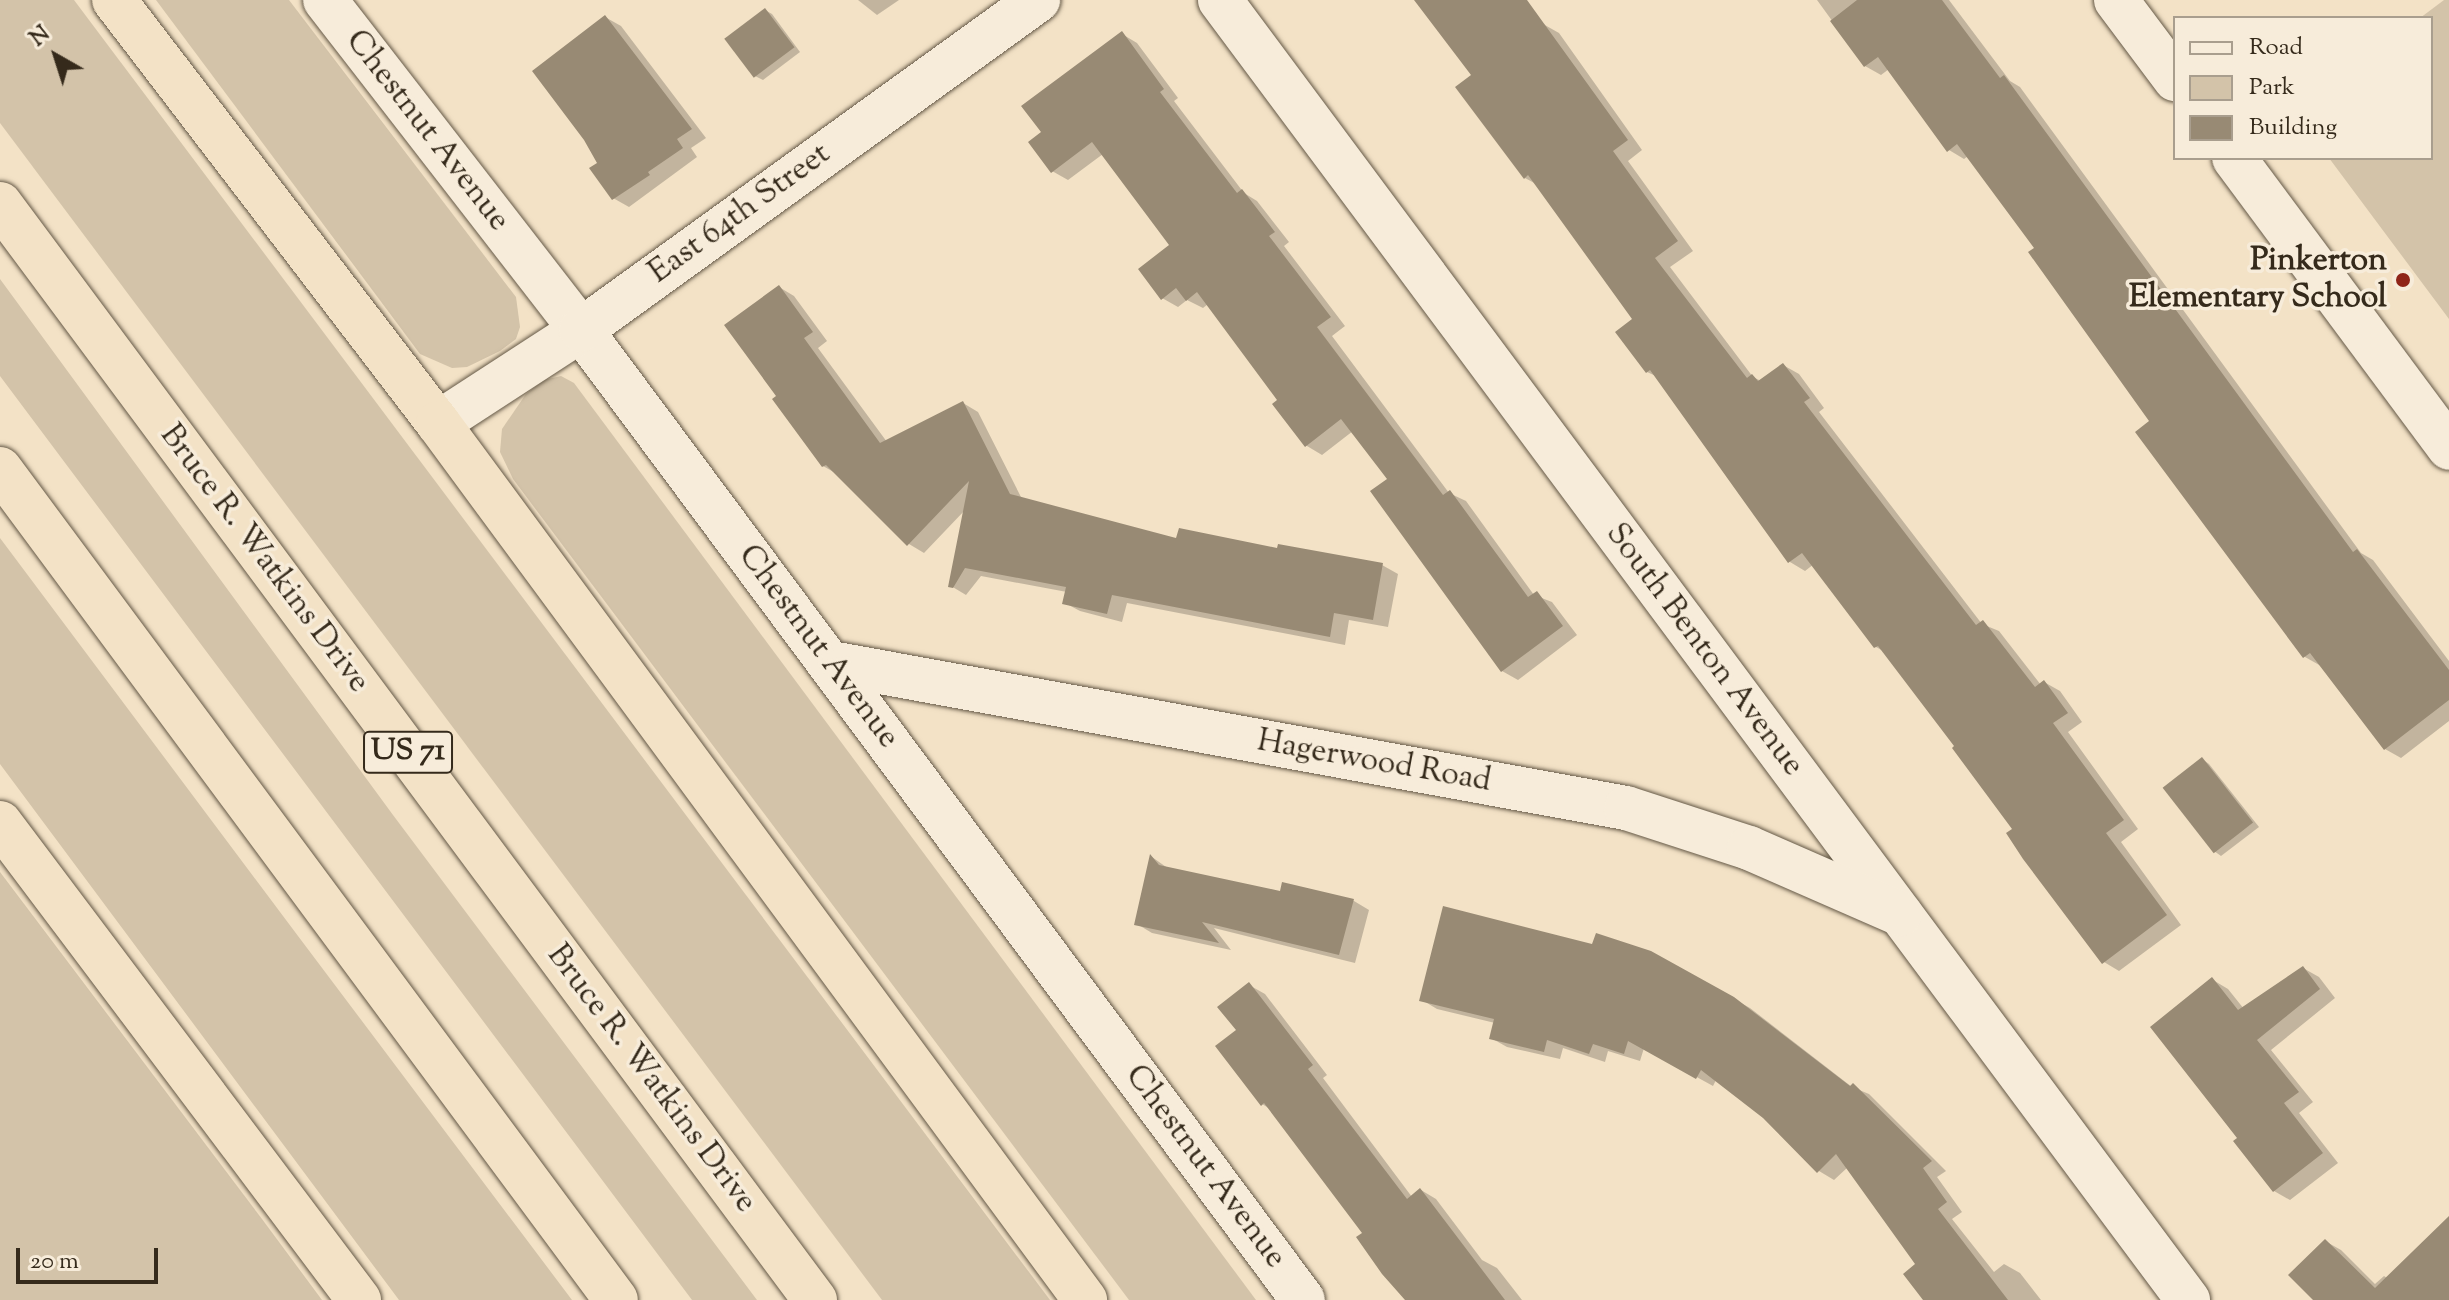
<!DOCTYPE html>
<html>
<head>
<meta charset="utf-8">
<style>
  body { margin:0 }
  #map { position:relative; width:2449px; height:1300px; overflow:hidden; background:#f3e2c6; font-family:"Sorts Mill Goudy",serif }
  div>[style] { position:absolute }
  .green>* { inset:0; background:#d3c3a9 }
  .shadow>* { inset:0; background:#0003 }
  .building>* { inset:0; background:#988a74; transform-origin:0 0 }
  .roads { filter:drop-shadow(0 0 2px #645846) drop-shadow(0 0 2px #645846) }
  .minor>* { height:44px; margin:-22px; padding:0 22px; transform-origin:22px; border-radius:22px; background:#f7ecda }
  .highway>* { height:44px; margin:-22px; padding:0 22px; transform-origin:22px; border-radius:22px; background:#f3e2c6 }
  .dots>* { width:22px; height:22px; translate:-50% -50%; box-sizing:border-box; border:4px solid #f7ecda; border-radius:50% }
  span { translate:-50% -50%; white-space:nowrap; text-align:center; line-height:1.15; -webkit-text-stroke:7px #f7ecda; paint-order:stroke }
  .shield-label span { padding:2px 6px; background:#f7ecda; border:2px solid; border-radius:6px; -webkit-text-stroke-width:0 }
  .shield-label { font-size:30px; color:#352a1b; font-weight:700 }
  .street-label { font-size:32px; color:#352a1b }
  .poi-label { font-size:32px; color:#352a1b; font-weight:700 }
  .right { translate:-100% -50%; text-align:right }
  .legend { position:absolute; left:2173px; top:16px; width:260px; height:144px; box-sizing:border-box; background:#f7ecda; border:2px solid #a99e8e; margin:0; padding:10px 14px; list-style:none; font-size:24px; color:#352a1b }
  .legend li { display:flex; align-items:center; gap:16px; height:40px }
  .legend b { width:40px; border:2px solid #a99e8e }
  .north { position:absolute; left:16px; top:16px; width:80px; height:80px; -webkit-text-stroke:6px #f7ecda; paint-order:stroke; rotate:321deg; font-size:22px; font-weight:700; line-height:32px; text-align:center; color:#352a1b }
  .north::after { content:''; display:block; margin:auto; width:28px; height:36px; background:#352a1b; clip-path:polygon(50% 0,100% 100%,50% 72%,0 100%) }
  .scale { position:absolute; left:16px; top:1248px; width:142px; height:36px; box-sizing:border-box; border:4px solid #352a1b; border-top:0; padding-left:10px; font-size:24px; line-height:28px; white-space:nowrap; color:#352a1b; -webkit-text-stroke:6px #f7ecda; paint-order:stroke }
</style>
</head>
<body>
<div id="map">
  <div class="green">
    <i style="clip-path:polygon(0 0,74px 0,1050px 1300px,882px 1300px,0 123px)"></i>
    <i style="clip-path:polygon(156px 0,289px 0,516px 297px,520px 327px,516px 339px,500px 351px,467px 367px,452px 368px,420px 354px)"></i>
    <i style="clip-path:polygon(2444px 0,2449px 0,2449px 319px,2329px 158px,2431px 158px,2431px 18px,2420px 18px)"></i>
    <i style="clip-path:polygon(0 279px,393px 815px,757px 1300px,692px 1300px,0 376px)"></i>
    <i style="clip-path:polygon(561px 376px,574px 383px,1256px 1300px,1129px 1300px,513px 479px,500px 452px,502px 429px,526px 394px,544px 380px)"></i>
    <i style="clip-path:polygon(0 538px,298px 936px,572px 1300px,399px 1300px,0 764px)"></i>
    <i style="clip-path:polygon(0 872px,262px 1219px,322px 1300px,0 1300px)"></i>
  </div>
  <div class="shadow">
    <i style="clip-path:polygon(858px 0,899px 0,877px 15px)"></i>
    <i style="clip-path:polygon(1416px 0,1518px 0,1543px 24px,1559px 33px,1642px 150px,1628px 161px,1693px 251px,1670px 267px,1753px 377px,1761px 381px,1783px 365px,1799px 374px,1824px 408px,1819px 412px,1982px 624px,1999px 631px,2041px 685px,2044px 682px,2060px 691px,2082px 722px,2068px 732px,2138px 829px,2121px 842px,2181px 925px,2119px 971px,2104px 962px,1957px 746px,1885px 652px,1876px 647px,1814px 564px,1805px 571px,1790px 562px,1658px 377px,1647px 372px,1635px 319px,1538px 185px,1525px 178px,1473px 76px)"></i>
    <i style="clip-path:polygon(1817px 0,1949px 0,2010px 81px,2020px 87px,2361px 553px,2373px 560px,2449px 661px,2449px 721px,2401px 758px,2385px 749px,2321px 666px,2305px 657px,2036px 248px,1968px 156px,1964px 159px,1949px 150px,1889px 69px,1881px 75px,1865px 66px)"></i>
    <i style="clip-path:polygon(765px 10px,772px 14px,800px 52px,763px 80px,755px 76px)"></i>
    <i style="clip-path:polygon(605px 17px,621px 26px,706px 138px,691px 148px,697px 157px,629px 207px,613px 198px,600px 163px)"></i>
    <i style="clip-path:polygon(1122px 34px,1137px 43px,1178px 98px,1174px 101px,1244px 193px,1257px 201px,1289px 242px,1284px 246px,1345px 326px,1332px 336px,1449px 493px,1466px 501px,1534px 595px,1552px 602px,1577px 635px,1518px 680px,1502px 671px,1389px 479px,1353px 431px,1322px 455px,1307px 446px,1275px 404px,1280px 401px,1208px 304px,1203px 308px,1187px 300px,1178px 307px,1162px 298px,1172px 246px,1103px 154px,1068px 180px,1052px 171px,1043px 133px)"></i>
    <i style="clip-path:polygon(779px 287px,794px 296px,827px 341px,818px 348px,887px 442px,963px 403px,978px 412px,1022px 499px,1178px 541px,1382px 565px,1398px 574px,1388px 627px,1349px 620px,1345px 645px,1127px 603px,1122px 622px,1080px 611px,1065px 603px,1067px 592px,981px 576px,966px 595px,951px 586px,966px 509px,924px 553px,909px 544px,839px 475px,823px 466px,779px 396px)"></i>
    <i style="clip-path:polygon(2202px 759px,2209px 764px,2259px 827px,2221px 856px,2214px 851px)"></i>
    <i style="clip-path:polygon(1152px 857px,1169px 869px,1281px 894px,1283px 884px,1354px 901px,1369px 910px,1355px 963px,1214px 928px,1231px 950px,1152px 933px,1137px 924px)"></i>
    <i style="clip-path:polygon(1594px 946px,1650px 953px,1750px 1008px,1852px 1087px,1869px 1094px,1946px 1171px,1937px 1177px,1962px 1212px,1952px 1219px,1994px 1272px,2004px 1264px,2020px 1273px,2041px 1300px,1944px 1300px,1848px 1167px,1834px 1180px,1819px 1171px,1765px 1116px,1716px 1080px,1713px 1086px,1644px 1048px,1640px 1061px,1608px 1051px,1605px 1062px,1563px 1048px,1560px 1059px,1507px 1047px,1491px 1038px,1495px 1023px,1437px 1009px,1422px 1000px)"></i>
    <i style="clip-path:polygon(2303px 968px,2319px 977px,2335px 998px,2271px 1050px,2313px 1102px,2299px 1113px,2338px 1163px,2290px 1200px,2274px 1191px,2240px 1138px,2213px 980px,2228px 989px,2244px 1009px)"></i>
    <i style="clip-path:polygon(1249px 985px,1265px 994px,1327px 1075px,1323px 1078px,1412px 1197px,1421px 1190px,1436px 1199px,1482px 1260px,1497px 1268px,1522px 1300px,1406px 1300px,1364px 1233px,1272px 1110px,1262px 1104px,1238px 1031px)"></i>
    <i style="clip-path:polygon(2449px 1223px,2449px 1300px,2315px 1300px,2325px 1241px,2341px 1250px,2375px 1284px,2384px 1276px,2387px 1278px)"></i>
  </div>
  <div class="building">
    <i style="clip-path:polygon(1414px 0,1527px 0,1628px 140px,1613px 151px,1678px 241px,1655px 258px,1747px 378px,1752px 374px,1758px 381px,1783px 363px,1810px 398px,1804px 402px,1976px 625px,1983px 620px,2035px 687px,2044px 680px,2068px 713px,2053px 723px,2124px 820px,2106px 833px,2167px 915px,2102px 964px,2023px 859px,2006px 833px,2012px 829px,1952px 748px,1954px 746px,1878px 646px,1874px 648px,1802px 553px,1788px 563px,1650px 370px,1646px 373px,1615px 332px,1632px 319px,1528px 175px,1524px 179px,1455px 87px,1471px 75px)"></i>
    <i style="clip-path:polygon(1857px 0,1942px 0,2000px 78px,2004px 75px,2353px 552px,2357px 549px,2449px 670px,2449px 700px,2384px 750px,2310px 653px,2303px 658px,2135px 432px,2149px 421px,2028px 252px,2034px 248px,1957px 144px,1947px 152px,1878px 57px,1864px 67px,1830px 21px)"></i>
    <i style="left:765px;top:8px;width:49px;height:51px;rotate:53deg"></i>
    <i style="clip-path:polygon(605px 15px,692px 129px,677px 139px,683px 148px,648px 172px,650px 175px,612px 200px,589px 168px,597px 163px,584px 140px,532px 71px)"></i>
    <i style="clip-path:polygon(1122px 31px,1164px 89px,1160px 92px,1237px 193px,1242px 189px,1275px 232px,1269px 236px,1331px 317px,1317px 327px,1443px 495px,1450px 490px,1528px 597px,1537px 591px,1563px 626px,1501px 672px,1370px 491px,1387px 479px,1341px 419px,1305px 447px,1272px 404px,1277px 400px,1197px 292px,1186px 301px,1176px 288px,1161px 300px,1138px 269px,1169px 245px,1092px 142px,1051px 173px,1028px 142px,1041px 132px,1021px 106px)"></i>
    <i style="clip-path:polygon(779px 285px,813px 332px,804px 338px,880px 443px,963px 401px,1010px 494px,1176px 538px,1179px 528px,1277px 548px,1278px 544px,1383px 563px,1373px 620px,1334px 613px,1330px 637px,1112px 595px,1107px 614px,1062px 604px,1066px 587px,965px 568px,953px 588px,948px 587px,969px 481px,907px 546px,826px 465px,822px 467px,772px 399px,776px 396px,724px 325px)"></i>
    <i style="left:2202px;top:757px;width:83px;height:50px;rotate:52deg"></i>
    <i style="clip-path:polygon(1150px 854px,1159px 865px,1280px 891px,1282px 882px,1354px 899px,1339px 955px,1202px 922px,1219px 943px,1134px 925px)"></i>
    <i style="clip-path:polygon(1443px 906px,1592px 944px,1596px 933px,1651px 951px,1734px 997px,1850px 1086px,1853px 1083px,1932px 1161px,1923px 1168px,1947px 1202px,1938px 1209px,2008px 1300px,1923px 1300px,1903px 1274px,1915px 1264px,1836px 1154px,1817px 1173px,1763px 1118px,1701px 1070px,1696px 1079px,1628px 1041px,1624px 1054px,1593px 1044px,1589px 1054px,1547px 1040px,1544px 1052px,1489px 1039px,1494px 1019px,1419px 1001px)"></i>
    <i style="clip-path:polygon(2303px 966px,2320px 989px,2257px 1040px,2299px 1092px,2284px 1103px,2323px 1153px,2273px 1192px,2233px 1141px,2237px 1138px,2150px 1027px,2212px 977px,2238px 1010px)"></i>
    <i style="clip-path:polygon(1249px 982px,1313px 1065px,1308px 1069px,1407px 1199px,1420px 1188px,1505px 1300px,1405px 1300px,1382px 1274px,1356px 1237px,1362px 1233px,1264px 1103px,1261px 1106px,1215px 1046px,1236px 1030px,1217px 1007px)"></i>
    <i style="clip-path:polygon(2449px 1216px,2449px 1300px,2313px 1300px,2288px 1275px,2325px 1239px,2375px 1288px)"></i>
  </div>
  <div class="roads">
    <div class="minor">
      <i style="left:325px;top:0;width:418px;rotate:52.2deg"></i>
      <i style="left:581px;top:330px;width:1209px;rotate:53.34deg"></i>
      <i style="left:1220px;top:0;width:1621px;rotate:53.33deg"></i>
      <i style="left:2116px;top:0;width:99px;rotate:53.2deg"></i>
      <i style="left:2234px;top:158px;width:361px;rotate:53.4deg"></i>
      <i style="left:438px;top:423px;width:171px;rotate:-33deg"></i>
      <i style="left:581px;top:330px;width:564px;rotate:-35.83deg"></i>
      <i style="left:831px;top:663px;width:808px;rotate:10.34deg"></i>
      <i style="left:1626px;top:808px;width:129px;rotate:18deg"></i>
      <i style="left:1749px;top:848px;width:165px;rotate:23.6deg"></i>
    </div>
    <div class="highway">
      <i style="left:114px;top:0;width:533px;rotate:52.55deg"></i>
      <i style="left:438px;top:423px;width:1090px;rotate:53.58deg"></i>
      <i style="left:0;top:204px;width:1366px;rotate:53.37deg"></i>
      <i style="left:0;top:469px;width:1034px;rotate:53.45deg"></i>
      <i style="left:0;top:823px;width:597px;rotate:53.03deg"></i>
    </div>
  </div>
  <div class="dots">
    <i style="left:2403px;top:280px;background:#8f2418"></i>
  </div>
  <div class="shield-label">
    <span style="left:408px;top:752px">US 71</span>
  </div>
  <div class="street-label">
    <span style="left:427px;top:131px;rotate:52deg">Chestnut Avenue</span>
    <span style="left:740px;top:214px;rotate:-36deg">East 64th Street</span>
    <span style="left:264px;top:559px;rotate:53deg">Bruce R. Watkins Drive</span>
    <span style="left:818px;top:647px;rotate:53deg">Chestnut Avenue</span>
    <span style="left:1704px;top:650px;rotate:53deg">South Benton Avenue</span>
    <span style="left:1374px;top:762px;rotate:10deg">Hagerwood Road</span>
    <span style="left:651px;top:1079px;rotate:53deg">Bruce R. Watkins Drive</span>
    <span style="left:1205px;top:1167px;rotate:53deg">Chestnut Avenue</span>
  </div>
  <div class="poi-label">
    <span class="right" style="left:2387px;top:280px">Pinkerton<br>Elementary School</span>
  </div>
  <ul class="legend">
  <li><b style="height:10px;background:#f7ecda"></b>Road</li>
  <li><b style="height:22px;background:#d3c3a9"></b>Park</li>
  <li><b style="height:22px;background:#988a74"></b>Building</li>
  </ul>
  <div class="north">N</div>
  <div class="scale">20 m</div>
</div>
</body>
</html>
